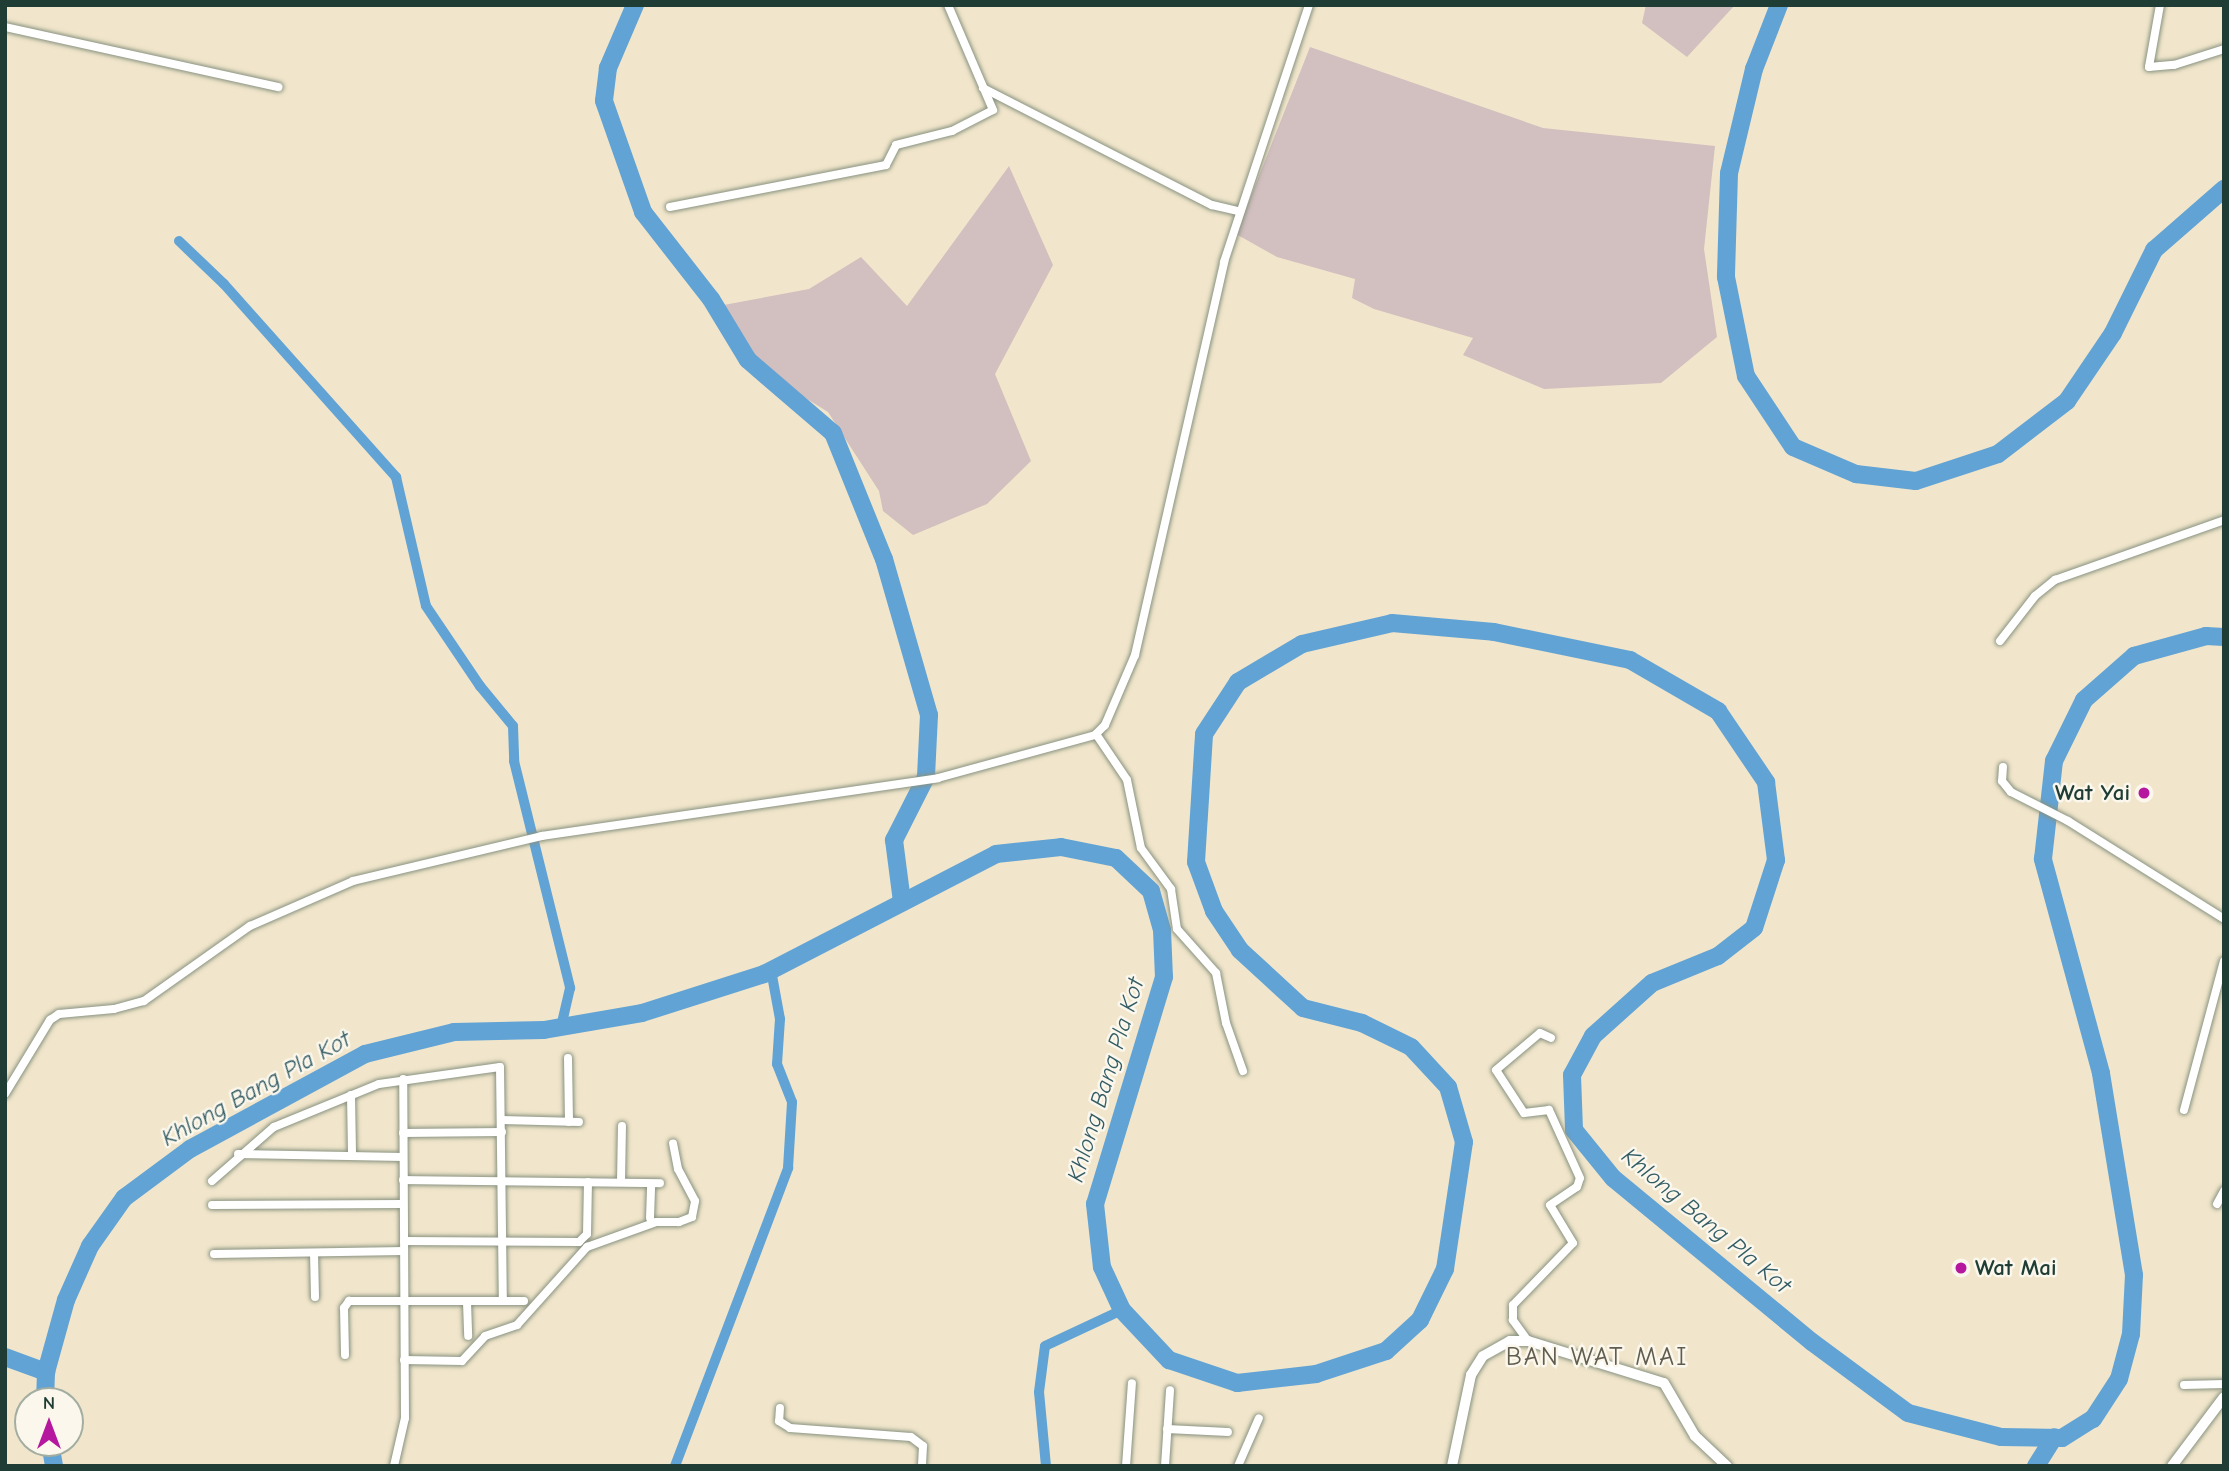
<!DOCTYPE html>
<html>
<head>
<meta charset="utf-8">
<style>
  body { margin:0 }
  #map { position:relative; width:2229px; height:1471px; overflow:hidden; background:#f1e6cb; font-family:"Comic Neue",sans-serif }
  div>[style] { position:absolute }
  .industrial>* { inset:0; background:#d2bfbf }
  .canal>* { height:10px; margin:-5px; padding:0 5px; transform-origin:5px; border-radius:5px; background:#62a3d5 }
  .river>* { height:18px; margin:-9px; padding:0 9px; transform-origin:9px; border-radius:9px; background:#62a3d5 }
  .roads { filter:drop-shadow(0 0 2px #889280) drop-shadow(0 0 2px #889280) }
  .street>* { height:8px; margin:-4px; padding:0 4px; transform-origin:4px; border-radius:4px; background:#fff }
  .secondary>* { height:10px; margin:-5px; padding:0 5px; transform-origin:5px; border-radius:5px; background:#fff }
  .dots>* { width:19px; height:19px; translate:-50% -50%; box-sizing:border-box; border:4px solid #fbf7ec; border-radius:50% }
  span { translate:-50% -50%; white-space:nowrap; text-align:center; line-height:1.15; -webkit-text-stroke:5px #fbf7ec; paint-order:stroke }
  .poi-label { font-size:23px; color:#1f3d34; font-weight:700 }
  .right { translate:-100% -50%; text-align:right }
  .left { translate:0 -50%; text-align:left }
  .water-label { font-size:24px; color:#335c64; font-style:italic }
  .quarter-label { font-size:26px; color:#605d4e; letter-spacing:2px }
  .frame { position:absolute; inset:0; border:7px solid #1f3d34; pointer-events:none }
  .north { position:absolute; left:14px; top:1387px; width:70px; height:70px; box-sizing:border-box; background:#fbf7ec; border:2px solid #a3ada2; border-radius:50%; rotate:0deg; font-size:19px; font-weight:700; line-height:28px; text-align:center; color:#1f3d34 }
  .north::after { content:''; display:block; margin:auto; width:24px; height:32px; background:#b5179e; clip-path:polygon(50% 0,100% 100%,50% 72%,0 100%) }
</style>
</head>
<body>
<div id="map">
  <div class="industrial">
    <i style="clip-path:polygon(1646px 5px,1735px 5px,1687px 57px,1642px 23px)"></i>
    <i style="clip-path:polygon(1310px 47px,1543px 128px,1715px 146px,1704px 249px,1717px 337px,1661px 383px,1544px 389px,1463px 355px,1473px 338px,1374px 309px,1352px 298px,1355px 279px,1277px 257px,1236px 234px)"></i>
    <i style="clip-path:polygon(1009px 166px,1053px 265px,995px 374px,1031px 461px,987px 504px,913px 535px,883px 511px,879px 491px,828px 412px,770px 376px,713px 307px,809px 289px,861px 257px,907px 306px)"></i>
  </div>
  <div class="canal">
    <i style="left:179px;top:241px;width:62px;rotate:43.7deg"></i>
    <i style="left:224px;top:284px;width:259px;rotate:48.3deg"></i>
    <i style="left:396px;top:477px;width:132px;rotate:76.9deg"></i>
    <i style="left:426px;top:606px;width:97px;rotate:56deg"></i>
    <i style="left:480px;top:686px;width:52px;rotate:50.5deg"></i>
    <i style="left:513px;top:726px;width:35px;rotate:88deg"></i>
    <i style="left:514px;top:761px;width:234px;rotate:76.1deg"></i>
    <i style="left:570px;top:988px;width:40px;rotate:103deg"></i>
    <i style="left:675px;top:1466px;width:319px;rotate:-69.2deg"></i>
    <i style="left:788px;top:1168px;width:66px;rotate:-86.5deg"></i>
    <i style="left:792px;top:1102px;width:41px;rotate:-111.5deg"></i>
    <i style="left:777px;top:1064px;width:45px;rotate:-86.2deg"></i>
    <i style="left:780px;top:1019px;width:50px;rotate:-100.4deg"></i>
    <i style="left:1046px;top:1466px;width:74px;rotate:-95.4deg"></i>
    <i style="left:1039px;top:1392px;width:46px;rotate:-82.6deg"></i>
    <i style="left:1045px;top:1346px;width:85px;rotate:-25.1deg"></i>
  </div>
  <div class="river">
    <i style="left:635px;top:5px;width:69px;rotate:113.2deg"></i>
    <i style="left:608px;top:68px;width:33px;rotate:97deg"></i>
    <i style="left:604px;top:101px;width:118px;rotate:70.6deg"></i>
    <i style="left:643px;top:212px;width:110px;rotate:52deg"></i>
    <i style="left:711px;top:299px;width:71px;rotate:58.8deg"></i>
    <i style="left:748px;top:360px;width:112px;rotate:40.7deg"></i>
    <i style="left:833px;top:433px;width:136px;rotate:68deg"></i>
    <i style="left:884px;top:559px;width:162px;rotate:73.9deg"></i>
    <i style="left:929px;top:715px;width:62px;rotate:92.8deg"></i>
    <i style="left:926px;top:777px;width:71px;rotate:116.9deg"></i>
    <i style="left:894px;top:840px;width:63px;rotate:82.6deg"></i>
    <i style="left:1779px;top:5px;width:69px;rotate:111.3deg"></i>
    <i style="left:1754px;top:69px;width:107px;rotate:103.5deg"></i>
    <i style="left:1729px;top:173px;width:104px;rotate:91.7deg"></i>
    <i style="left:1726px;top:277px;width:101px;rotate:78.6deg"></i>
    <i style="left:1746px;top:376px;width:85px;rotate:56.5deg"></i>
    <i style="left:1793px;top:447px;width:69px;rotate:23.2deg"></i>
    <i style="left:1856px;top:474px;width:60px;rotate:6.7deg"></i>
    <i style="left:1916px;top:481px;width:86px;rotate:-18.2deg"></i>
    <i style="left:1998px;top:454px;width:87px;rotate:-37.5deg"></i>
    <i style="left:2067px;top:401px;width:82px;rotate:-55.9deg"></i>
    <i style="left:2113px;top:333px;width:93px;rotate:-63.7deg"></i>
    <i style="left:2154px;top:250px;width:93px;rotate:-41.1deg"></i>
    <i style="left:5px;top:1357px;width:44px;rotate:20.1deg"></i>
    <i style="left:45px;top:1401px;width:29px;rotate:-88deg"></i>
    <i style="left:46px;top:1372px;width:75px;rotate:-74.5deg"></i>
    <i style="left:66px;top:1300px;width:59px;rotate:-66deg"></i>
    <i style="left:90px;top:1246px;width:59px;rotate:-54.7deg"></i>
    <i style="left:124px;top:1198px;width:82px;rotate:-36.6deg"></i>
    <i style="left:190px;top:1149px;width:199px;rotate:-28.5deg"></i>
    <i style="left:365px;top:1054px;width:92px;rotate:-13.9deg"></i>
    <i style="left:454px;top:1032px;width:90px;rotate:-1.3deg"></i>
    <i style="left:544px;top:1030px;width:99px;rotate:-9.8deg"></i>
    <i style="left:642px;top:1013px;width:128px;rotate:-17.7deg"></i>
    <i style="left:764px;top:974px;width:261px;rotate:-27.3deg"></i>
    <i style="left:996px;top:854px;width:65px;rotate:-6.1deg"></i>
    <i style="left:1061px;top:847px;width:56px;rotate:11.3deg"></i>
    <i style="left:1116px;top:858px;width:48px;rotate:43.3deg"></i>
    <i style="left:1151px;top:891px;width:41px;rotate:74.2deg"></i>
    <i style="left:1162px;top:930px;width:47px;rotate:87.6deg"></i>
    <i style="left:1164px;top:977px;width:237px;rotate:106.9deg"></i>
    <i style="left:1095px;top:1204px;width:63px;rotate:83.7deg"></i>
    <i style="left:1102px;top:1267px;width:47px;rotate:65.1deg"></i>
    <i style="left:1122px;top:1310px;width:69px;rotate:46.8deg"></i>
    <i style="left:1169px;top:1360px;width:72px;rotate:18.7deg"></i>
    <i style="left:1237px;top:1383px;width:80px;rotate:-6.5deg"></i>
    <i style="left:1316px;top:1374px;width:74px;rotate:-18.2deg"></i>
    <i style="left:1386px;top:1351px;width:46px;rotate:-42.4deg"></i>
    <i style="left:1420px;top:1320px;width:57px;rotate:-63.9deg"></i>
    <i style="left:1445px;top:1269px;width:128px;rotate:-81.5deg"></i>
    <i style="left:1464px;top:1142px;width:57px;rotate:-106.2deg"></i>
    <i style="left:1448px;top:1087px;width:54px;rotate:-132.8deg"></i>
    <i style="left:1411px;top:1047px;width:55px;rotate:-153.9deg"></i>
    <i style="left:1362px;top:1023px;width:61px;rotate:-165.7deg"></i>
    <i style="left:1303px;top:1008px;width:86px;rotate:-137.4deg"></i>
    <i style="left:1240px;top:950px;width:47px;rotate:-123.7deg"></i>
    <i style="left:1214px;top:911px;width:52px;rotate:-110.2deg"></i>
    <i style="left:1196px;top:862px;width:128px;rotate:-86.4deg"></i>
    <i style="left:1204px;top:734px;width:62px;rotate:-56.8deg"></i>
    <i style="left:1238px;top:682px;width:74px;rotate:-30.7deg"></i>
    <i style="left:1302px;top:644px;width:92px;rotate:-13.1deg"></i>
    <i style="left:1392px;top:623px;width:102px;rotate:5deg"></i>
    <i style="left:1494px;top:632px;width:139px;rotate:11.6deg"></i>
    <i style="left:1630px;top:660px;width:102px;rotate:30.1deg"></i>
    <i style="left:1718px;top:711px;width:86px;rotate:55.9deg"></i>
    <i style="left:1766px;top:782px;width:79px;rotate:82.7deg"></i>
    <i style="left:1776px;top:860px;width:71px;rotate:107.9deg"></i>
    <i style="left:1754px;top:928px;width:46px;rotate:142.1deg"></i>
    <i style="left:1718px;top:956px;width:71px;rotate:157.8deg"></i>
    <i style="left:1652px;top:983px;width:79px;rotate:138.1deg"></i>
    <i style="left:1593px;top:1036px;width:44px;rotate:118.3deg"></i>
    <i style="left:1572px;top:1075px;width:55px;rotate:87.9deg"></i>
    <i style="left:1574px;top:1130px;width:62px;rotate:50.9deg"></i>
    <i style="left:1613px;top:1178px;width:258px;rotate:39.5deg"></i>
    <i style="left:1812px;top:1342px;width:119px;rotate:36.5deg"></i>
    <i style="left:1908px;top:1413px;width:96px;rotate:14.5deg"></i>
    <i style="left:2001px;top:1437px;width:61px;rotate:0.9deg"></i>
    <i style="left:2062px;top:1438px;width:36px;rotate:-32deg"></i>
    <i style="left:2093px;top:1419px;width:48px;rotate:-57deg"></i>
    <i style="left:2119px;top:1379px;width:47px;rotate:-75.1deg"></i>
    <i style="left:2131px;top:1334px;width:59px;rotate:-87.1deg"></i>
    <i style="left:2134px;top:1275px;width:205px;rotate:-99.3deg"></i>
    <i style="left:2101px;top:1073px;width:222px;rotate:-105.2deg"></i>
    <i style="left:2043px;top:859px;width:99px;rotate:-83.6deg"></i>
    <i style="left:2054px;top:761px;width:68px;rotate:-63.8deg"></i>
    <i style="left:2084px;top:700px;width:67px;rotate:-41.3deg"></i>
    <i style="left:2134px;top:656px;width:75px;rotate:-15.5deg"></i>
    <i style="left:2206px;top:636px;width:18px;rotate:3deg"></i>
    <i style="left:50px;top:1443px;width:23px;rotate:80deg"></i>
    <i style="left:2036px;top:1466px;width:34px;rotate:-58deg"></i>
  </div>
  <div class="roads">
    <div class="street">
      <i style="left:2160px;top:5px;width:63px;rotate:100.1deg"></i>
      <i style="left:2149px;top:67px;width:25px;rotate:-5deg"></i>
      <i style="left:2174px;top:65px;width:52px;rotate:-17.7deg"></i>
      <i style="left:5px;top:27px;width:280px;rotate:12.4deg"></i>
      <i style="left:983px;top:88px;width:257px;rotate:27.1deg"></i>
      <i style="left:1212px;top:205px;width:27px;rotate:13deg"></i>
      <i style="left:670px;top:207px;width:220px;rotate:-11deg"></i>
      <i style="left:886px;top:165px;width:22px;rotate:-63deg"></i>
      <i style="left:896px;top:145px;width:58px;rotate:-14deg"></i>
      <i style="left:952px;top:131px;width:46px;rotate:-27.1deg"></i>
      <i style="left:993px;top:110px;width:114px;rotate:-113.2deg"></i>
      <i style="left:2000px;top:641px;width:57px;rotate:-52.1deg"></i>
      <i style="left:2035px;top:596px;width:26px;rotate:-39deg"></i>
      <i style="left:2055px;top:580px;width:179px;rotate:-19.5deg"></i>
      <i style="left:1096px;top:734px;width:55px;rotate:56deg"></i>
      <i style="left:1127px;top:780px;width:69px;rotate:78.4deg"></i>
      <i style="left:1141px;top:848px;width:51px;rotate:53.8deg"></i>
      <i style="left:1171px;top:889px;width:40px;rotate:81.5deg"></i>
      <i style="left:1177px;top:929px;width:59px;rotate:48.4deg"></i>
      <i style="left:1216px;top:973px;width:51px;rotate:78.7deg"></i>
      <i style="left:1226px;top:1023px;width:51px;rotate:70.5deg"></i>
      <i style="left:2003px;top:767px;width:14px;rotate:94deg"></i>
      <i style="left:2002px;top:781px;width:14px;rotate:51deg"></i>
      <i style="left:2011px;top:792px;width:64px;rotate:27deg"></i>
      <i style="left:2068px;top:821px;width:184px;rotate:32.1deg"></i>
      <i style="left:568px;top:1058px;width:64px;rotate:89.1deg"></i>
      <i style="left:5px;top:1094px;width:87px;rotate:-58.7deg"></i>
      <i style="left:50px;top:1020px;width:11px;rotate:-34deg"></i>
      <i style="left:59px;top:1014px;width:55px;rotate:-5.2deg"></i>
      <i style="left:114px;top:1009px;width:31px;rotate:-15deg"></i>
      <i style="left:144px;top:1001px;width:130px;rotate:-35.3deg"></i>
      <i style="left:250px;top:926px;width:112px;rotate:-23.6deg"></i>
      <i style="left:353px;top:881px;width:194px;rotate:-13.4deg"></i>
      <i style="left:542px;top:836px;width:400px;rotate:-8.3deg"></i>
      <i style="left:938px;top:778px;width:163px;rotate:-15.3deg"></i>
      <i style="left:1095px;top:735px;width:14px;rotate:-45deg"></i>
      <i style="left:1105px;top:725px;width:76px;rotate:-66.8deg"></i>
      <i style="left:1135px;top:655px;width:403px;rotate:-77.2deg"></i>
      <i style="left:1224px;top:262px;width:271px;rotate:-71.7deg"></i>
      <i style="left:351px;top:1095px;width:60px;rotate:89deg"></i>
      <i style="left:2184px;top:1110px;width:154px;rotate:-75deg"></i>
      <i style="left:502px;top:1120px;width:77px;rotate:1.5deg"></i>
      <i style="left:403px;top:1133px;width:99px;rotate:-0.6deg"></i>
      <i style="left:238px;top:1154px;width:165px;rotate:1deg"></i>
      <i style="left:403px;top:1180px;width:257px;rotate:0.7deg"></i>
      <i style="left:212px;top:1181px;width:82px;rotate:-41.1deg"></i>
      <i style="left:274px;top:1127px;width:113px;rotate:-22.3deg"></i>
      <i style="left:379px;top:1084px;width:122px;rotate:-8deg"></i>
      <i style="left:500px;top:1067px;width:234px;rotate:89.3deg"></i>
      <i style="left:621px;top:1182px;width:56px;rotate:-89deg"></i>
      <i style="left:2217px;top:1204px;width:15px;rotate:-62deg"></i>
      <i style="left:212px;top:1205px;width:191px;rotate:-0.3deg"></i>
      <i style="left:650px;top:1218px;width:34px;rotate:-88deg"></i>
      <i style="left:404px;top:1241px;width:175px;rotate:0.3deg"></i>
      <i style="left:579px;top:1242px;width:11px;rotate:-45deg"></i>
      <i style="left:587px;top:1234px;width:52px;rotate:-88.9deg"></i>
      <i style="left:314px;top:1253px;width:44px;rotate:88.7deg"></i>
      <i style="left:214px;top:1254px;width:190px;rotate:-0.9deg"></i>
      <i style="left:467px;top:1302px;width:34px;rotate:88deg"></i>
      <i style="left:1528px;top:1341px;width:26px;rotate:-126deg"></i>
      <i style="left:1513px;top:1320px;width:15px;rotate:-90deg"></i>
      <i style="left:1513px;top:1305px;width:86px;rotate:-45.9deg"></i>
      <i style="left:1573px;top:1243px;width:44px;rotate:-121.2deg"></i>
      <i style="left:1550px;top:1205px;width:32px;rotate:-34deg"></i>
      <i style="left:1577px;top:1187px;width:9px;rotate:-72deg"></i>
      <i style="left:1580px;top:1178px;width:75px;rotate:-114.5deg"></i>
      <i style="left:1549px;top:1110px;width:25px;rotate:173deg"></i>
      <i style="left:1524px;top:1113px;width:51px;rotate:-123.1deg"></i>
      <i style="left:1496px;top:1070px;width:57px;rotate:-40.1deg"></i>
      <i style="left:1540px;top:1033px;width:12px;rotate:24deg"></i>
      <i style="left:345px;top:1355px;width:47px;rotate:-91.2deg"></i>
      <i style="left:344px;top:1308px;width:9px;rotate:-54deg"></i>
      <i style="left:349px;top:1301px;width:175px"></i>
      <i style="left:404px;top:1360px;width:58px;rotate:1deg"></i>
      <i style="left:462px;top:1361px;width:34px;rotate:-47deg"></i>
      <i style="left:485px;top:1336px;width:34px;rotate:-19deg"></i>
      <i style="left:517px;top:1325px;width:105px;rotate:-48.1deg"></i>
      <i style="left:587px;top:1247px;width:73px;rotate:-19.9deg"></i>
      <i style="left:656px;top:1222px;width:23px"></i>
      <i style="left:679px;top:1222px;width:14px;rotate:-21deg"></i>
      <i style="left:692px;top:1217px;width:16px;rotate:-79deg"></i>
      <i style="left:695px;top:1201px;width:36px;rotate:-118deg"></i>
      <i style="left:678px;top:1169px;width:26px;rotate:-101deg"></i>
      <i style="left:2184px;top:1385px;width:40px;rotate:-1.4deg"></i>
      <i style="left:780px;top:1408px;width:13px;rotate:94deg"></i>
      <i style="left:779px;top:1421px;width:13px;rotate:32deg"></i>
      <i style="left:790px;top:1428px;width:121px;rotate:4.3deg"></i>
      <i style="left:911px;top:1437px;width:15px;rotate:37deg"></i>
      <i style="left:923px;top:1446px;width:20px;rotate:93deg"></i>
      <i style="left:1167px;top:1429px;width:61px;rotate:2.8deg"></i>
      <i style="left:394px;top:1466px;width:49px;rotate:-77.1deg"></i>
      <i style="left:405px;top:1418px;width:339px;rotate:-90.3deg"></i>
      <i style="left:1126px;top:1466px;width:83px;rotate:-85.9deg"></i>
      <i style="left:1165px;top:1466px;width:76px;rotate:-86.2deg"></i>
      <i style="left:1238px;top:1466px;width:52px;rotate:-66.4deg"></i>
    </div>
    <div class="secondary">
      <i style="left:1452px;top:1466px;width:93px;rotate:-78.2deg"></i>
      <i style="left:1471px;top:1375px;width:22px;rotate:-58deg"></i>
      <i style="left:1483px;top:1356px;width:31px;rotate:-29deg"></i>
      <i style="left:1510px;top:1341px;width:18px"></i>
      <i style="left:1528px;top:1341px;width:142px;rotate:17.2deg"></i>
      <i style="left:1664px;top:1383px;width:61px;rotate:59.7deg"></i>
      <i style="left:1695px;top:1436px;width:44px;rotate:43.2deg"></i>
      <i style="left:2172px;top:1466px;width:86px;rotate:-53deg"></i>
    </div>
  </div>
  <div class="dots">
    <i style="left:2144px;top:793px;background:#b5179e"></i>
    <i style="left:1961px;top:1268px;background:#b5179e"></i>
  </div>
  <div class="poi-label">
    <span class="right" style="left:2130px;top:793px">Wat Yai</span>
    <span class="left" style="left:1975px;top:1268px">Wat Mai</span>
  </div>
  <div class="water-label">
    <span style="left:1106px;top:1080px;rotate:-73deg">Khlong Bang Pla Kot</span>
    <span style="left:256px;top:1089px;rotate:-29deg">Khlong Bang Pla Kot</span>
    <span style="left:1706px;top:1221px;rotate:40deg">Khlong Bang Pla Kot</span>
  </div>
  <div class="quarter-label">
    <span style="left:1597px;top:1358px">BAN WAT MAI</span>
  </div>
  <div class="frame"></div>
  <div class="north">N</div>
</div>
</body>
</html>
